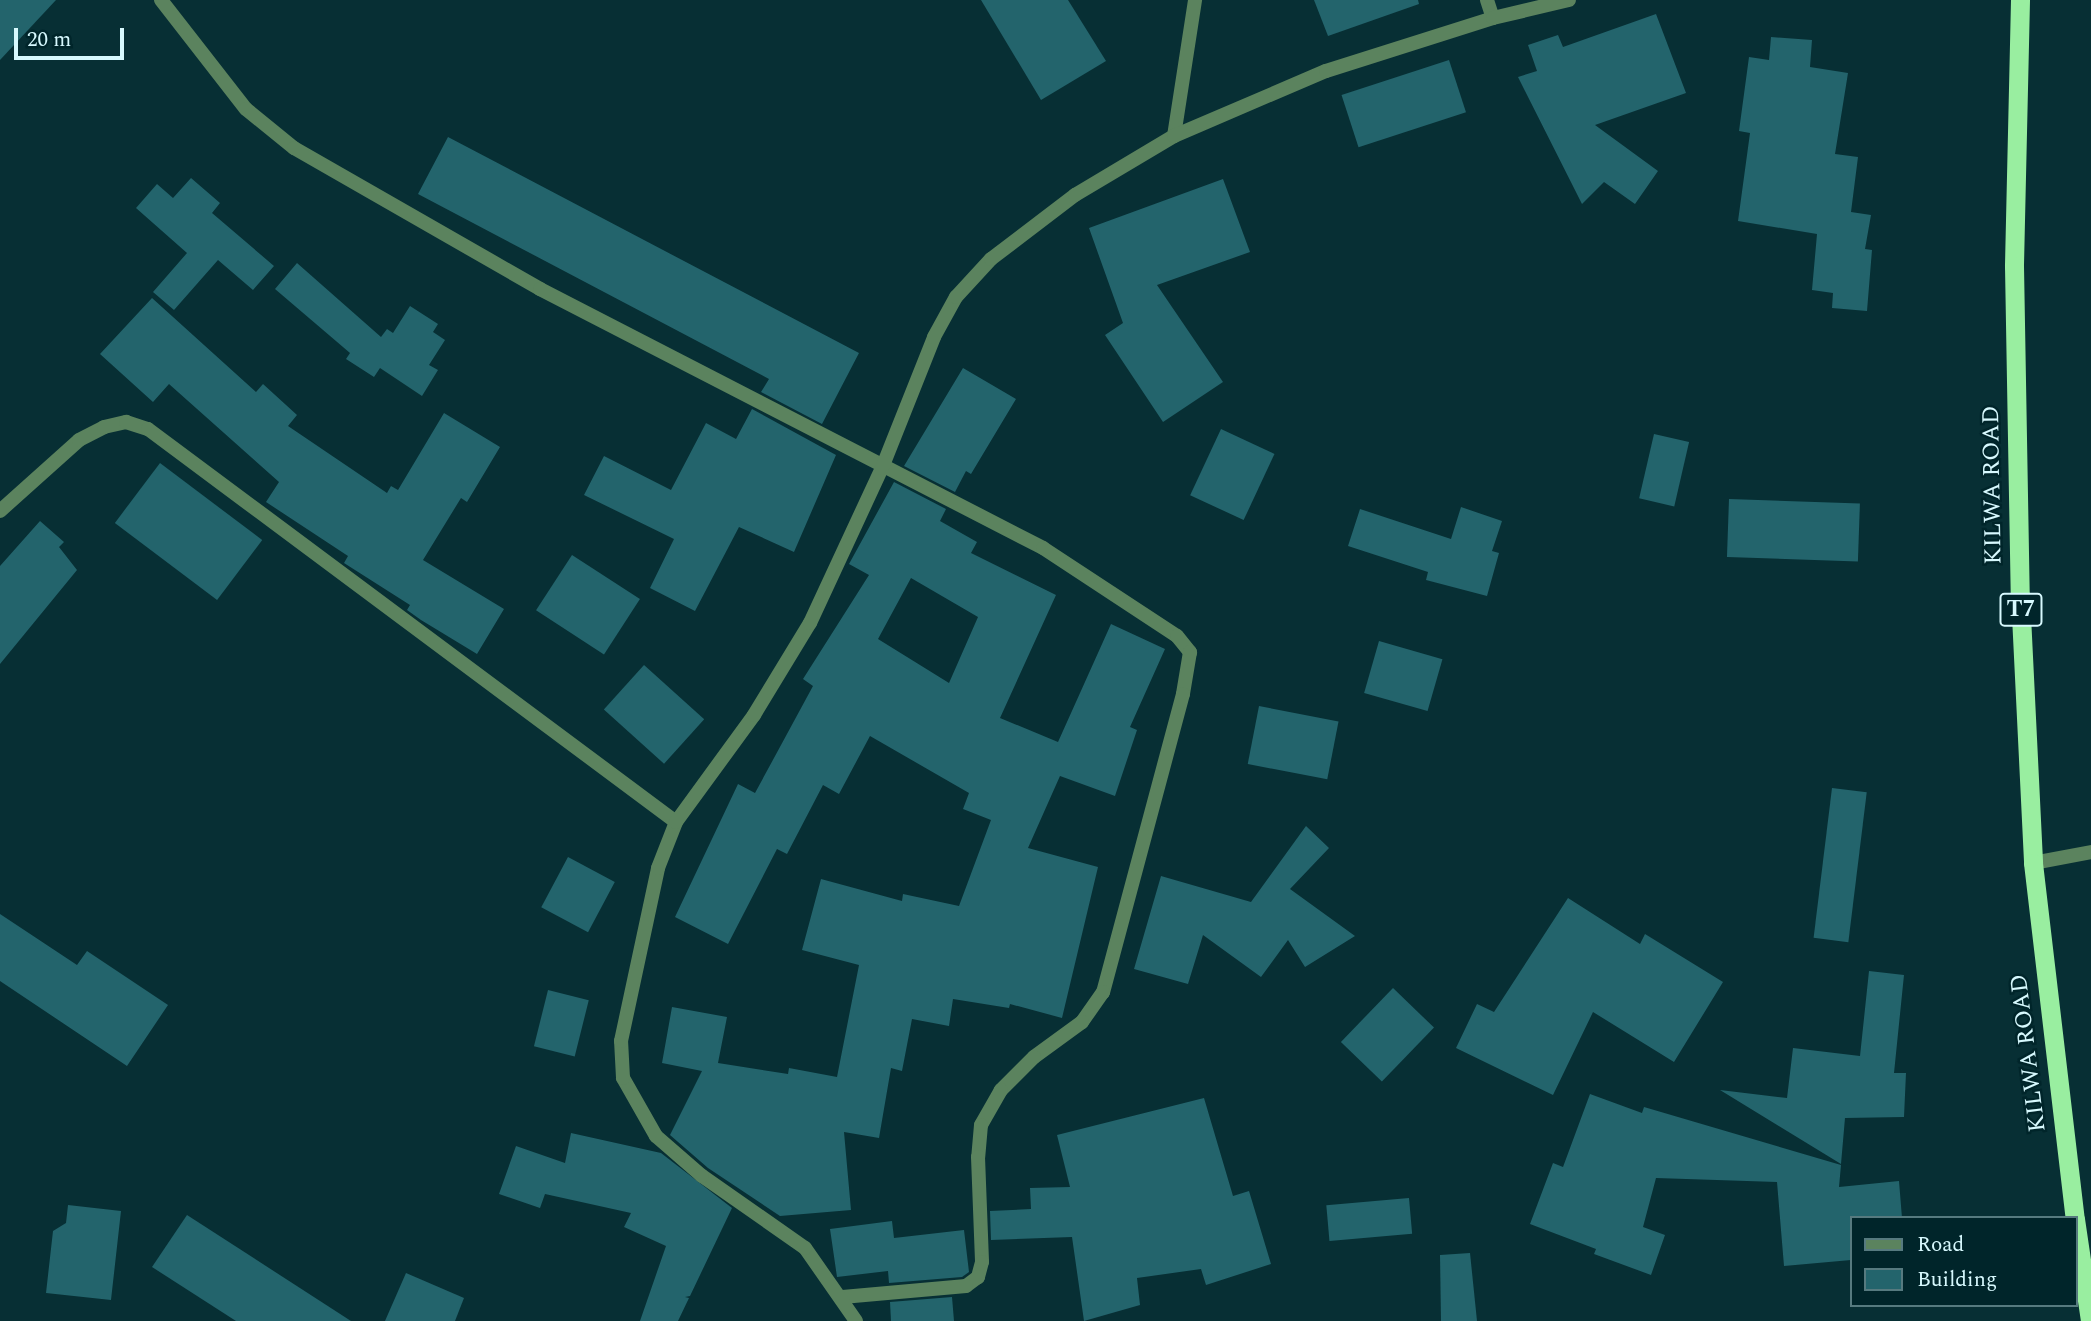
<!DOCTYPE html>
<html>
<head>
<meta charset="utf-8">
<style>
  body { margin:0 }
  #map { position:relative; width:2091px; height:1321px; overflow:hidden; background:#072f34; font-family:Spectral,serif }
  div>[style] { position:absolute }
  .building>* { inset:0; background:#23646c; transform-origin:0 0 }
  .minor>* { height:14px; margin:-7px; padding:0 7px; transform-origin:7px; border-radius:7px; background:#5b835e }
  .trunk>* { height:19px; margin:-9.5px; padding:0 9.5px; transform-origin:9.5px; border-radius:9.5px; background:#99eea0 }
  span { translate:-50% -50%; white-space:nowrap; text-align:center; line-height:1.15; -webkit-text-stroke:5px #00252a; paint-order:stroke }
  .shield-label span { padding:2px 5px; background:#00252a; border:2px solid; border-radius:5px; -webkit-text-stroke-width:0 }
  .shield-label { font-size:23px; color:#d7f9fe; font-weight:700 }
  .street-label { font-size:24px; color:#d7f9fe }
  .legend { position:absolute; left:1850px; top:1216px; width:228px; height:91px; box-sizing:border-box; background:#00252a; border:2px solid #567a7f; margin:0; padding:9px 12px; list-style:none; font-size:21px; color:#d7f9fe }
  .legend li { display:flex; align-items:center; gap:14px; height:35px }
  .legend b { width:35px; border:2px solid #567a7f }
  .scale { position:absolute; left:14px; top:28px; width:110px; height:32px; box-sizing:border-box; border:4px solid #d7f9fe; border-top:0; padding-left:9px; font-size:21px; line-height:24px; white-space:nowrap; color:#d7f9fe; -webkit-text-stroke:5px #00252a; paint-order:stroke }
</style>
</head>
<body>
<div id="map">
  <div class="building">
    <i style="clip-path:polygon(0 0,56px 0,0 60px)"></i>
    <i style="clip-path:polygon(981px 0,1068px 0,1106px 61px,1041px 100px)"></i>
    <i style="clip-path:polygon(1314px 0,1418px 0,1419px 4px,1328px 36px)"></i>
    <i style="clip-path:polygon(1656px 14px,1686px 93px,1595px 125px,1658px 171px,1635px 204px,1604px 182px,1582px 204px,1518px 77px,1537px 71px,1528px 45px,1558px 35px,1563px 47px)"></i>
    <i style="clip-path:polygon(1771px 37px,1812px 40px,1810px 67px,1848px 73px,1835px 154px,1858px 157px,1851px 212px,1871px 215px,1865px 249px,1872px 250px,1867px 311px,1832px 308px,1833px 293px,1812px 290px,1817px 234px,1738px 221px,1750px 133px,1739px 131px,1749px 57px,1769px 60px)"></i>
    <i style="left:1449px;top:60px;width:55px;height:113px;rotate:72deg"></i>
    <i style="clip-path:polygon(448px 137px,859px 353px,822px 424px,761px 392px,769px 379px,418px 194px)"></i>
    <i style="clip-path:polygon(191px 178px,220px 203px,212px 213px,274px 266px,253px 290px,218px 260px,174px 310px,153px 292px,187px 253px,136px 208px,157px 184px,173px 198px)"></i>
    <i style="clip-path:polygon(1223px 179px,1250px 252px,1157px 285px,1223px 382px,1163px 422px,1105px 335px,1123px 323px,1089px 228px)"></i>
    <i style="clip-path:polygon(297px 263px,381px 337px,387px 329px,393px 333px,410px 306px,438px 324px,433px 332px,445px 340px,429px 365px,438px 370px,422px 396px,380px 368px,374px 377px,346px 359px,350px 353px,275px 289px)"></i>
    <i style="clip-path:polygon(152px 298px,256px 392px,263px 384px,297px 415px,288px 426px,387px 493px,391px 486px,398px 490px,444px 413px,500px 447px,467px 502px,461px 498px,423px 560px,504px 609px,477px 654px,421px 620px,407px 610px,410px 605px,344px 563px,348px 556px,266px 502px,279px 482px,169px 384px,153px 402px,100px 354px)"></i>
    <i style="clip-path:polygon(963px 368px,1016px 399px,971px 474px,966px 471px,955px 492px,904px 466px)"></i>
    <i style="clip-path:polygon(752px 409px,836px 455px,794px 552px,739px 527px,695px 611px,650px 588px,674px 539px,584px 495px,604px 456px,671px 490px,706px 423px,736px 439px)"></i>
    <i style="left:1221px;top:429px;width:59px;height:73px;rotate:25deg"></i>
    <i style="left:1654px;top:434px;width:36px;height:66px;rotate:13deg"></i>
    <i style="left:160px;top:463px;width:128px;height:75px;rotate:37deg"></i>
    <i style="clip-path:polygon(evenodd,894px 482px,946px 509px,940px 521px,977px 542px,971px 553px,1056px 595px,1000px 718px,1058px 742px,1111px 624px,1165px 649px,1130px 727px,1137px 730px,1115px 796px,1060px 776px,1028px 848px,1098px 867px,1062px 1018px,1010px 1004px,1009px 1008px,953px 999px,949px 1026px,912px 1019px,902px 1071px,891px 1068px,879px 1138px,844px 1132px,851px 1210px,780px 1216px,708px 1168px,670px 1135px,702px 1071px,662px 1063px,672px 1007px,727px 1017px,718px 1063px,788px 1074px,789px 1068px,837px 1077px,859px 965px,802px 950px,821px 879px,902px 901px,903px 894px,959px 906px,991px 820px,963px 809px,969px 793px,870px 736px,839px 794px,823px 785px,787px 854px,777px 849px,728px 944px,675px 917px,738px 784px,755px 793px,813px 686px,803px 679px,869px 575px,849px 564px,894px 482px,911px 578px,978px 617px,949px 683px,878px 639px,911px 578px)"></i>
    <i style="left:1729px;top:499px;width:131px;height:58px;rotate:2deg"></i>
    <i style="clip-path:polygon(1461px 507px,1502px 521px,1492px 551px,1499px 553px,1487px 596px,1426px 580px,1428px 572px,1348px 546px,1360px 509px,1451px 539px)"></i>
    <i style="clip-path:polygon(40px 521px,64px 542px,59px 547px,77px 570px,0 664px,0 566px)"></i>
    <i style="left:572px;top:555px;width:81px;height:66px;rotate:33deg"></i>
    <i style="left:1379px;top:641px;width:66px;height:54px;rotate:16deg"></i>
    <i style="left:644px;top:665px;width:81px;height:60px;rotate:42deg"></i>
    <i style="left:1259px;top:706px;width:81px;height:59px;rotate:11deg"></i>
    <i style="left:1832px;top:788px;width:35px;height:151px;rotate:7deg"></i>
    <i style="clip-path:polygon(1306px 826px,1329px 848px,1290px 889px,1355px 936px,1305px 967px,1288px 940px,1261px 977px,1203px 935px,1188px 984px,1134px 969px,1161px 876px,1251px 902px)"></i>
    <i style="left:568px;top:857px;width:53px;height:57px;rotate:28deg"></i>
    <i style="clip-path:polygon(1568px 898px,1640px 944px,1645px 934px,1723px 982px,1674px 1062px,1593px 1012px,1553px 1095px,1456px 1048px,1477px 1004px,1494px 1012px)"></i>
    <i style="clip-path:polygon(0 914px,77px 965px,87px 951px,168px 1005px,127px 1066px,0 981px)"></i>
    <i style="clip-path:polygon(1869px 971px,1904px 975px,1894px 1073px,1906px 1073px,1904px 1117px,1845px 1118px,1841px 1164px,1720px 1090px,1787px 1098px,1793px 1048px,1860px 1056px)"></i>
    <i style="left:1393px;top:988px;width:57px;height:75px;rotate:44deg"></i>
    <i style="left:548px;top:990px;width:42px;height:58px;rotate:14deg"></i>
    <i style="clip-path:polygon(1590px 1094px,1642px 1113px,1644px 1107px,1841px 1165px,1839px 1187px,1899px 1181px,1902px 1218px,1851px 1218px,1851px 1260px,1784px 1266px,1777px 1182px,1656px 1178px,1643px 1227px,1665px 1235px,1651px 1275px,1594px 1254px,1596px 1249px,1530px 1224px,1553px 1163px,1563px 1167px)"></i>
    <i style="clip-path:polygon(1204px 1098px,1233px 1196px,1249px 1191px,1271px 1264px,1206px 1285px,1201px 1269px,1137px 1278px,1140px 1305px,1084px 1321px,1072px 1237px,991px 1240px,990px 1211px,1031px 1209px,1030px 1188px,1070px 1187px,1057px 1135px)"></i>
    <i style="clip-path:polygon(571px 1133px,661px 1153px,732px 1208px,690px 1296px,685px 1297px,689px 1298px,678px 1321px,640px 1321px,666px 1246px,624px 1227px,631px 1213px,545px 1194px,540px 1208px,499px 1194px,516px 1146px,565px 1163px)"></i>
    <i style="left:1409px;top:1198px;width:36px;height:83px;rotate:85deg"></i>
    <i style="clip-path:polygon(68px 1205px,121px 1211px,111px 1300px,46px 1293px,53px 1231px,66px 1223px)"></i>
    <i style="clip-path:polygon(187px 1215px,351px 1321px,236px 1321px,152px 1267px)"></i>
    <i style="clip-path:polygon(892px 1221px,894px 1238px,964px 1230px,969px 1272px,962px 1277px,889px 1283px,888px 1271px,837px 1277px,830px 1229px)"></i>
    <i style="clip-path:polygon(1470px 1253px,1477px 1321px,1441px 1321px,1440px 1255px)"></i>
    <i style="clip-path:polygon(406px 1273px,464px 1298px,455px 1321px,385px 1321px)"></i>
    <i style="clip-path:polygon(952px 1297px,954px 1321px,891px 1321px,890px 1302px)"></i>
  </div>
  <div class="minor">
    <i style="left:161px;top:0;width:138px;rotate:52.1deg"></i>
    <i style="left:246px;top:109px;width:62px;rotate:39.1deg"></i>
    <i style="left:294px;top:148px;width:284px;rotate:29.8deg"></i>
    <i style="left:540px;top:289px;width:566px;rotate:27.24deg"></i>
    <i style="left:1043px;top:548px;width:160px;rotate:33.3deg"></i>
    <i style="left:1177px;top:636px;width:21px;rotate:51deg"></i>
    <i style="left:1190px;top:652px;width:43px;rotate:99.5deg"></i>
    <i style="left:1183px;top:694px;width:309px;rotate:105deg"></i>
    <i style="left:1103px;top:992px;width:37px;rotate:125deg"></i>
    <i style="left:1082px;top:1022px;width:59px;rotate:143.9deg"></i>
    <i style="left:1034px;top:1057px;width:47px;rotate:135deg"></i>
    <i style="left:1001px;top:1090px;width:40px;rotate:119.7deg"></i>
    <i style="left:981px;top:1125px;width:32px;rotate:95deg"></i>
    <i style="left:978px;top:1157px;width:105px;rotate:87.8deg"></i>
    <i style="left:982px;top:1262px;width:16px;rotate:105deg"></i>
    <i style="left:978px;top:1277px;width:15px;rotate:143deg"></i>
    <i style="left:966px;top:1286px;width:124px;rotate:174.9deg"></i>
    <i style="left:1487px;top:0;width:19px;rotate:72deg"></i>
    <i style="left:1174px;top:136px;width:138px;rotate:-81.2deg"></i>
    <i style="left:0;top:511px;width:106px;rotate:-41.9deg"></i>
    <i style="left:79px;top:440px;width:28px;rotate:-27deg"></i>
    <i style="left:104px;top:427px;width:23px;rotate:-13deg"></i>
    <i style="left:126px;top:422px;width:23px;rotate:18deg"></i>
    <i style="left:148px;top:429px;width:658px;rotate:36.66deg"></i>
    <i style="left:2033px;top:863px;width:59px;rotate:-10.7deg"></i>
    <i style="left:856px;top:1321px;width:89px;rotate:-124.9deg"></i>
    <i style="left:805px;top:1248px;width:126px;rotate:-145deg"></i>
    <i style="left:702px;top:1176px;width:61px;rotate:-139deg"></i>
    <i style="left:656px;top:1136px;width:67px;rotate:-119.6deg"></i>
    <i style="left:623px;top:1078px;width:37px;rotate:-93deg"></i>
    <i style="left:621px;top:1041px;width:177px;rotate:-77.9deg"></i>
    <i style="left:658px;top:868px;width:49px;rotate:-68.6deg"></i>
    <i style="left:676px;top:822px;width:132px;rotate:-53.9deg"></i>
    <i style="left:754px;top:715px;width:108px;rotate:-58.7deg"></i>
    <i style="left:810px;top:623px;width:171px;rotate:-65.1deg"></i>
    <i style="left:882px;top:468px;width:141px;rotate:-68.3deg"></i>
    <i style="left:934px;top:337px;width:46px;rotate:-61.2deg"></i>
    <i style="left:956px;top:297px;width:52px;rotate:-47.4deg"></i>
    <i style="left:991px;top:259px;width:106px;rotate:-37.3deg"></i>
    <i style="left:1075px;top:195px;width:115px;rotate:-30.8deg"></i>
    <i style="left:1174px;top:136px;width:165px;rotate:-23.2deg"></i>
    <i style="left:1326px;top:71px;width:175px;rotate:-17.6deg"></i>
    <i style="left:1493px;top:18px;width:78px;rotate:-13.3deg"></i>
  </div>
  <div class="trunk">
    <i style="left:2020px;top:0;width:266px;rotate:91.3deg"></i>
    <i style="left:2014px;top:266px;width:329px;rotate:89deg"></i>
    <i style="left:2020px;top:595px;width:268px;rotate:87.2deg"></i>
    <i style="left:2033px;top:863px;width:357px;rotate:83.3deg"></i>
    <i style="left:2075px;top:1219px;width:103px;rotate:81.6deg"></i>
  </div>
  <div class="shield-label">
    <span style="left:2021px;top:610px">T7</span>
  </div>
  <div class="street-label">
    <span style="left:1993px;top:485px;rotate:-91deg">KILWA ROAD</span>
    <span style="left:2029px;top:1053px;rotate:-97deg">KILWA ROAD</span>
  </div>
  <ul class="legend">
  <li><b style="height:9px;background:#5b835e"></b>Road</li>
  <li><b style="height:19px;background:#23646c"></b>Building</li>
  </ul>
  <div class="scale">20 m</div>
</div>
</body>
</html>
